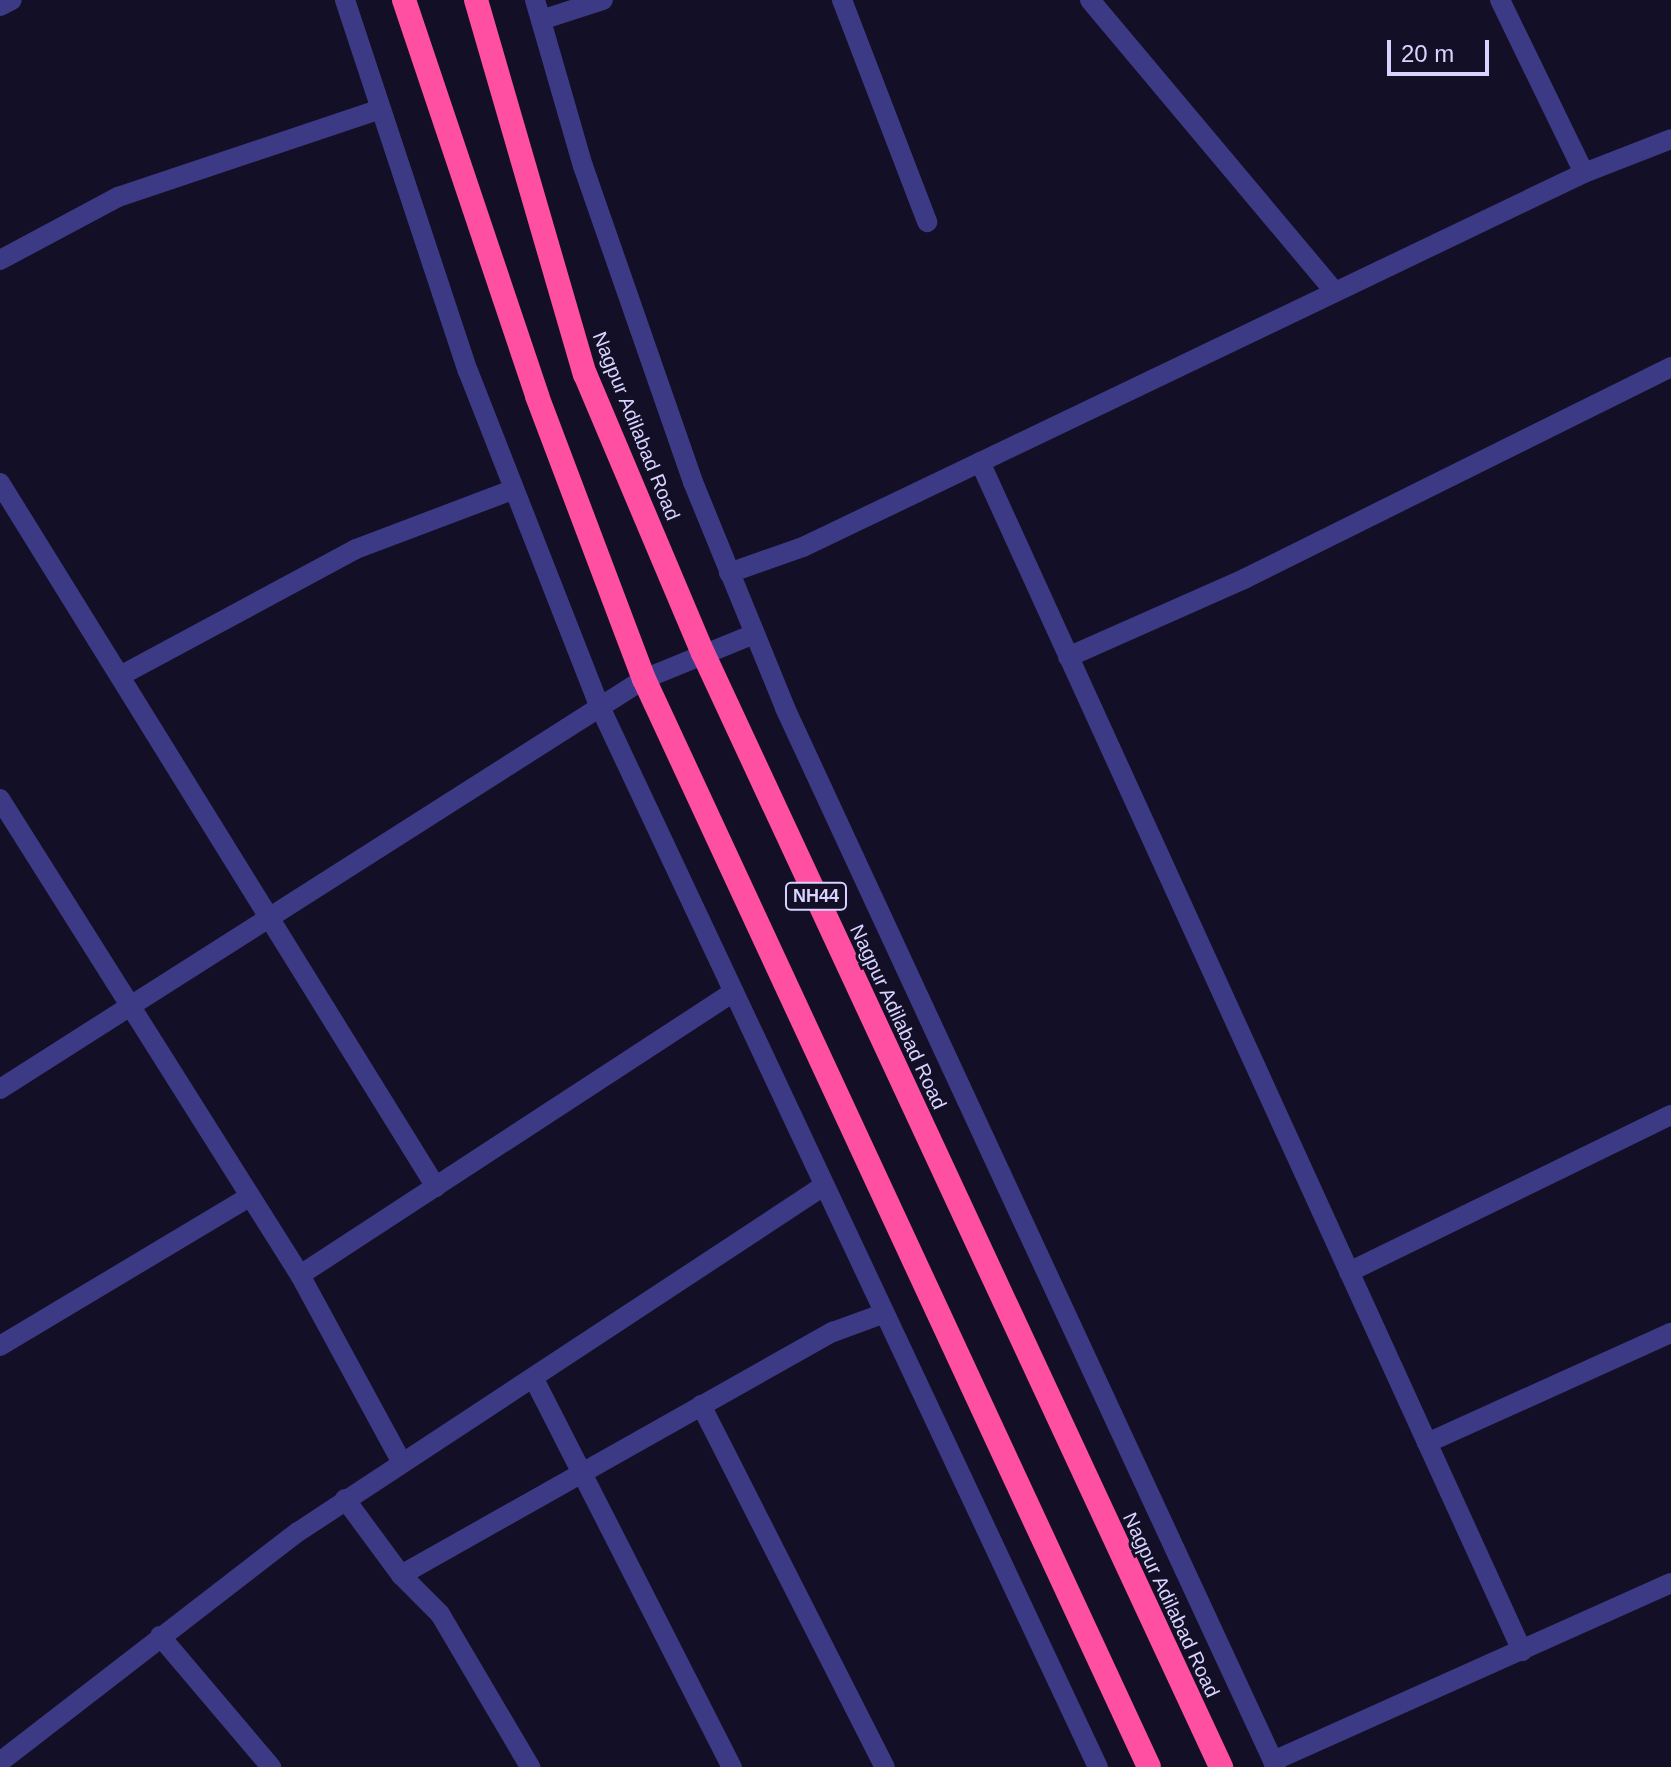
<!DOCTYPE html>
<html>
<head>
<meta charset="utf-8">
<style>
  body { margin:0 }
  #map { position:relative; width:1671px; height:1767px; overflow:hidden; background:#130f26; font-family:Arial,sans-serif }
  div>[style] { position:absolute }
  .minor>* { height:20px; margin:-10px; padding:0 10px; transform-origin:10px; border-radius:10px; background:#3d3a85 }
  .highway>* { height:24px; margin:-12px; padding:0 12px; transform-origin:12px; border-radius:12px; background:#ff4fa3 }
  span { translate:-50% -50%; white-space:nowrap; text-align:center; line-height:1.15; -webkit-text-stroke:6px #130f26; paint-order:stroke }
  .shield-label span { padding:2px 6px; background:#130f26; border:2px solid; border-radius:6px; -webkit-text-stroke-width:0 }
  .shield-label { font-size:18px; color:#d9d4ff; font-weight:700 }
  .street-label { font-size:20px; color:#d9d4ff }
  .scale { position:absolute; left:1387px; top:40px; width:102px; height:36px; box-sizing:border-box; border:4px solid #d9d4ff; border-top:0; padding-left:10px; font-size:24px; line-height:28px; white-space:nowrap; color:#d9d4ff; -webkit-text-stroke:6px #130f26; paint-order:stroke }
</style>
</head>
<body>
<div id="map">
  <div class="minor">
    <i style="left:345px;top:0;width:391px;rotate:71.7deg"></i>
    <i style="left:468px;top:371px;width:361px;rotate:68.6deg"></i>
    <i style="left:600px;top:707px;width:1171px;rotate:64.84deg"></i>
    <i style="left:535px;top:0;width:173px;rotate:73.9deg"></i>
    <i style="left:583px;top:166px;width:335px;rotate:70.8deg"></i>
    <i style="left:693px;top:482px;width:244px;rotate:67.8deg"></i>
    <i style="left:785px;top:708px;width:1167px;rotate:65.13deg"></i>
    <i style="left:842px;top:0;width:238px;rotate:69deg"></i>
    <i style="left:1090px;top:0;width:381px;rotate:50deg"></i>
    <i style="left:1500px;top:0;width:192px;rotate:64.1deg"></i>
    <i style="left:0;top:6px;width:13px;rotate:-27deg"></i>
    <i style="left:541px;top:20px;width:65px;rotate:-17.9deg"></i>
    <i style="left:0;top:260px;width:134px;rotate:-28.1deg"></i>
    <i style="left:118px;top:197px;width:277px;rotate:-18.5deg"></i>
    <i style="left:980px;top:462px;width:1307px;rotate:65.49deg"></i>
    <i style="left:0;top:483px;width:828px;rotate:58.23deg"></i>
    <i style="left:729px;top:573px;width:78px;rotate:-19.4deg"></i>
    <i style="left:803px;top:547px;width:866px;rotate:-25.59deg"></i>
    <i style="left:1584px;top:173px;width:93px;rotate:-21.3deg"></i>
    <i style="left:1068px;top:657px;width:193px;rotate:-23.9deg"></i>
    <i style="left:1244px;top:579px;width:477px;rotate:-26.4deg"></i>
    <i style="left:120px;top:676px;width:268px;rotate:-28.3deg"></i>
    <i style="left:356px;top:549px;width:167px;rotate:-20.7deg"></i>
    <i style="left:0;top:799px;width:563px;rotate:57.78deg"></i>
    <i style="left:300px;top:1275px;width:212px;rotate:61.5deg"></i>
    <i style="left:0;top:1089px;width:763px;rotate:-32.48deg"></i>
    <i style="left:644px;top:679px;width:119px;rotate:-22.2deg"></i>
    <i style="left:1349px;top:1272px;width:358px;rotate:-26deg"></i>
    <i style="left:300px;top:1275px;width:516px;rotate:-33.14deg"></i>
    <i style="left:0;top:1346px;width:287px;rotate:-30.9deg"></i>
    <i style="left:534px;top:1379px;width:436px;rotate:63deg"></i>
    <i style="left:701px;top:1405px;width:406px;rotate:63.1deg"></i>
    <i style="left:1427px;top:1443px;width:268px;rotate:-24.3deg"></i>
    <i style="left:345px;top:1499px;width:94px;rotate:53.6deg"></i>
    <i style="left:401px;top:1575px;width:496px;rotate:-29.4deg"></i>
    <i style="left:833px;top:1332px;width:52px;rotate:-20.2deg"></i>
    <i style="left:401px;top:1575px;width:55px;rotate:45deg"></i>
    <i style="left:440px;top:1614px;width:178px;rotate:59.5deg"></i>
    <i style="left:160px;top:1636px;width:172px;rotate:49.7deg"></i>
    <i style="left:1273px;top:1761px;width:436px;rotate:-24.1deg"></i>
    <i style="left:0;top:1762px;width:376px;rotate:-37.7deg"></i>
    <i style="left:298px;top:1532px;width:627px;rotate:-33.36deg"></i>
  </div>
  <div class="highway">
    <i style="left:404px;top:0;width:418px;rotate:71.4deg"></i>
    <i style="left:537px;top:396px;width:303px;rotate:69.3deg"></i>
    <i style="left:644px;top:679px;width:1199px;rotate:65.1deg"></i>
    <i style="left:476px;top:0;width:390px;rotate:73.8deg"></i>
    <i style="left:585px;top:374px;width:303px;rotate:67.1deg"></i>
    <i style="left:703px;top:653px;width:1229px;rotate:65.06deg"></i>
  </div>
  <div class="shield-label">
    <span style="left:816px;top:896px">NH44</span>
  </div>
  <div class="street-label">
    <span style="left:636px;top:426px;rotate:68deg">Nagpur Adilabad Road</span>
    <span style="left:898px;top:1017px;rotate:65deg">Nagpur Adilabad Road</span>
    <span style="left:1171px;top:1605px;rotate:65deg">Nagpur Adilabad Road</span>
  </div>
  <div class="scale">20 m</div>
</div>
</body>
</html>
